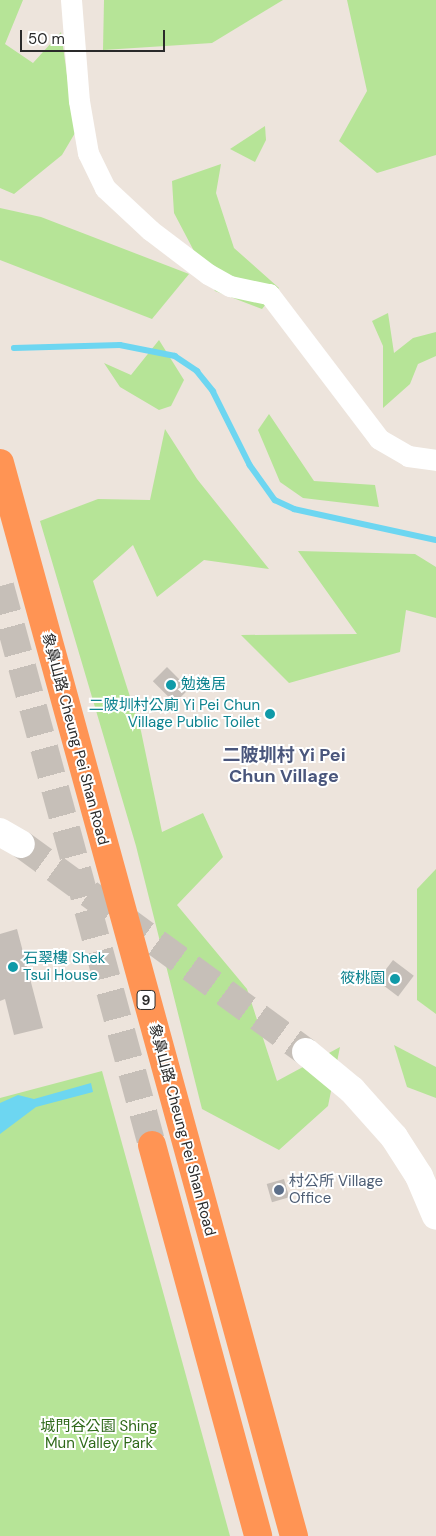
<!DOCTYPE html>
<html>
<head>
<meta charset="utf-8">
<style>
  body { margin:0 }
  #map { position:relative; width:436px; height:1536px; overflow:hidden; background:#ede4dc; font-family:"DM Sans","Noto Sans TC",sans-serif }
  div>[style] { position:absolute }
  .green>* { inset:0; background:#b6e497 }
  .water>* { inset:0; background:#6dd6f1 }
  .stream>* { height:5.5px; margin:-2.75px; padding:0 2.75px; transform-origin:2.75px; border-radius:2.75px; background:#6dd6f1 }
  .building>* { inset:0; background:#c5beb8; transform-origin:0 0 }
  .secondary-tunnel>* { height:28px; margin-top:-14px; transform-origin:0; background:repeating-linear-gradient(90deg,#c6bfb8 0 28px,transparent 0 42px) }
  .highway-tunnel>* { height:28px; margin-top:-14px; transform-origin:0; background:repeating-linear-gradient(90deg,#c6bfb8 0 28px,transparent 0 42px) }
  .street>* { height:21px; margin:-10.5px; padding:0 10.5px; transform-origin:10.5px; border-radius:10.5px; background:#fff }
  .secondary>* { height:28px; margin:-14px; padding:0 14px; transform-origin:14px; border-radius:14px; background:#fff }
  .highway>* { height:28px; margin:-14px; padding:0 14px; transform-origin:14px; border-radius:14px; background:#ff9454 }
  .dots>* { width:14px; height:14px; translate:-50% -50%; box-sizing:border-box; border:2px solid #fff; border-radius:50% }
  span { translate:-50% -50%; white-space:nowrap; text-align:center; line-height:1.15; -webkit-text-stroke:4px #fff; paint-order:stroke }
  .shield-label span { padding:1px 4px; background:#fff; border:1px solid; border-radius:4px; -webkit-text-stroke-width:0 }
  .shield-label { font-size:14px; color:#2a2a2a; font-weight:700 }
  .culture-label { font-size:15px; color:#0d838f }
  .left { translate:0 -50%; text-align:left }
  .right { translate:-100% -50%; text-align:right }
  .street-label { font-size:15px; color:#2a2a2a }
  .service-label { font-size:15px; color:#4e5e75 }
  .park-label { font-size:15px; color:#2e6919 }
  .quarter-label { font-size:18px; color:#4a567c; font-weight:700 }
  .scale { position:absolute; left:20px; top:30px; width:145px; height:22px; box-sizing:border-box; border:2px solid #2a2a2a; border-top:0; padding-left:6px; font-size:15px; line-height:18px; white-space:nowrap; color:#2a2a2a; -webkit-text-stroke:4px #fff; paint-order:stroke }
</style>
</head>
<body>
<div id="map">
  <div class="green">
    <i style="clip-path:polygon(0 0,23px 0,5px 44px,33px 63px,61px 32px,75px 133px,62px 155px,14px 194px,0 188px)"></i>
    <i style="clip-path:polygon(104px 0,283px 0,212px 43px,103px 50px)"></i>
    <i style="clip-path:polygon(347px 0,436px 0,436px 155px,377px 173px,339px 141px,367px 91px)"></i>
    <i style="clip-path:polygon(265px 126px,266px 140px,255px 162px,230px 149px)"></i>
    <i style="clip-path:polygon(221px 164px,216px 193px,234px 248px,279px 288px,262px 309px,215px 291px,174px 213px,172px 181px)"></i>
    <i style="clip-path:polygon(0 208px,41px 217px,189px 274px,152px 319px,0 260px)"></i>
    <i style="clip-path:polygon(388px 313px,394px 353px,413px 338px,436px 332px,436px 356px,418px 364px,410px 384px,383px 408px,383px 346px,372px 321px)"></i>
    <i style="clip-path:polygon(159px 340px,184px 380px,171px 406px,159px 410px,120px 387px,104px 363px,131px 375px)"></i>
    <i style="clip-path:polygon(269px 414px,314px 481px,375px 485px,379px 507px,303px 498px,280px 482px,258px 430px)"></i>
    <i style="clip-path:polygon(165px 429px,197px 479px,269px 569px,204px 560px,157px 597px,133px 545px,93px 581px,141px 731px,162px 832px,203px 813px,223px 857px,177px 905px,247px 989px,277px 1081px,340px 1047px,328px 1106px,279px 1150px,202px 1109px,136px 846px,40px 521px,98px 499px,150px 500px)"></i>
    <i style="clip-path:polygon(298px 551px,415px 554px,436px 567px,436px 618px,406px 610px,400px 652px,289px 683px,241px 635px,357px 634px)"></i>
    <i style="clip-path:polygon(436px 869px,436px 1014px,417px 1000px,417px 889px)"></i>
    <i style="clip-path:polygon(394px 1045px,436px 1067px,436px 1098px,407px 1087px)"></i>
    <i style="clip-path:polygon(102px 1071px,168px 1310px,230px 1536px,0 1536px,0 1098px)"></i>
  </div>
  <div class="water">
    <i style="clip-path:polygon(91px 1083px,93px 1092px,36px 1107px,0 1134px,0 1103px,18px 1095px,34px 1099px)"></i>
  </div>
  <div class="stream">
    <i style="left:14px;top:348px;width:106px;rotate:-1.6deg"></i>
    <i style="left:120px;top:345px;width:56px;rotate:11.3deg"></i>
    <i style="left:175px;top:356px;width:27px;rotate:34deg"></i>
    <i style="left:197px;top:371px;width:26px;rotate:51deg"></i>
    <i style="left:213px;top:391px;width:83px;rotate:63.4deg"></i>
    <i style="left:250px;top:465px;width:43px;rotate:54.5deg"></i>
    <i style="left:275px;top:500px;width:21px;rotate:25deg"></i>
    <i style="left:294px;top:509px;width:145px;rotate:12.3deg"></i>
  </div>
  <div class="building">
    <i style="left:167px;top:667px;width:31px;height:20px;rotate:45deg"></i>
    <i style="clip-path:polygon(17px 929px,43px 1028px,14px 1035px,5px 999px,0 1001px,0 934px)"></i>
    <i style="left:393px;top:960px;width:26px;height:26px;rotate:37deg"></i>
    <i style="left:284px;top:1179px;width:19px;height:18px;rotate:74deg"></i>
  </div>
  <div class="secondary-tunnel">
    <i style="left:21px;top:844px;width:353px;rotate:36.1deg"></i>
  </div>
  <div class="highway-tunnel">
    <i style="left:0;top:586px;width:579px;rotate:74.79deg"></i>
  </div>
  <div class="street">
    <i style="left:71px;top:0;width:101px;rotate:85.5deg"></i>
    <i style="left:79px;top:101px;width:53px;rotate:80.2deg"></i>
    <i style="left:88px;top:153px;width:39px;rotate:64deg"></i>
    <i style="left:105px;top:188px;width:62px;rotate:43deg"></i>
    <i style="left:150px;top:230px;width:73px;rotate:37.2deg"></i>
    <i style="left:208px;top:274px;width:25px;rotate:29deg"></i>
    <i style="left:230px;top:286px;width:40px;rotate:12deg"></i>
    <i style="left:269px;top:294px;width:182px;rotate:52.8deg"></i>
    <i style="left:379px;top:439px;width:34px;rotate:30deg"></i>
    <i style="left:408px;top:456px;width:28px;rotate:8deg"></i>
  </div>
  <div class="secondary">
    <i style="left:0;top:832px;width:24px;rotate:30deg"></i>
    <i style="left:306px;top:1052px;width:60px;rotate:39.6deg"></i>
    <i style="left:352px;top:1090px;width:63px;rotate:48.2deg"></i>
    <i style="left:394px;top:1137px;width:46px;rotate:57.3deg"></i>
    <i style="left:419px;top:1176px;width:43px;rotate:67deg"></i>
  </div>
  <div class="highway">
    <i style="left:0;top:463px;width:1113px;rotate:74.68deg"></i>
    <i style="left:152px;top:1145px;width:405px;rotate:74.8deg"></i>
  </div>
  <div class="dots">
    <i style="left:171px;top:685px;background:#0f9aa8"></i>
    <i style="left:270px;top:714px;background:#0f9aa8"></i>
    <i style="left:13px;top:967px;background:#0f9aa8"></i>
    <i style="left:395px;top:979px;background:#0f9aa8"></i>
    <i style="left:279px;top:1190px;background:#5c6f8a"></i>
  </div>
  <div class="shield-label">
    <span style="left:146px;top:1000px">9</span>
  </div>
  <div class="culture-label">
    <span class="left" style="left:181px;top:685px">勉逸居</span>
    <span class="right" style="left:260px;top:714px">二陂圳村公廁 Yi Pei Chun<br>Village Public Toilet</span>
    <span class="left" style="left:23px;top:967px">石翠樓 Shek<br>Tsui House</span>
    <span class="right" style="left:385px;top:979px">筱桃園</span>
  </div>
  <div class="street-label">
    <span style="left:75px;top:739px;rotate:75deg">象鼻山路 Cheung Pei Shan Road</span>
    <span style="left:182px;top:1130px;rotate:75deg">象鼻山路 Cheung Pei Shan Road</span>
  </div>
  <div class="service-label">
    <span class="left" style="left:289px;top:1190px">村公所 Village<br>Office</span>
  </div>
  <div class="park-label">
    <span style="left:99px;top:1435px">城門谷公園 Shing<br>Mun Valley Park</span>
  </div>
  <div class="quarter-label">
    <span style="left:284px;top:766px">二陂圳村 Yi Pei<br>Chun Village</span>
  </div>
  <div class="scale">50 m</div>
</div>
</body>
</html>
